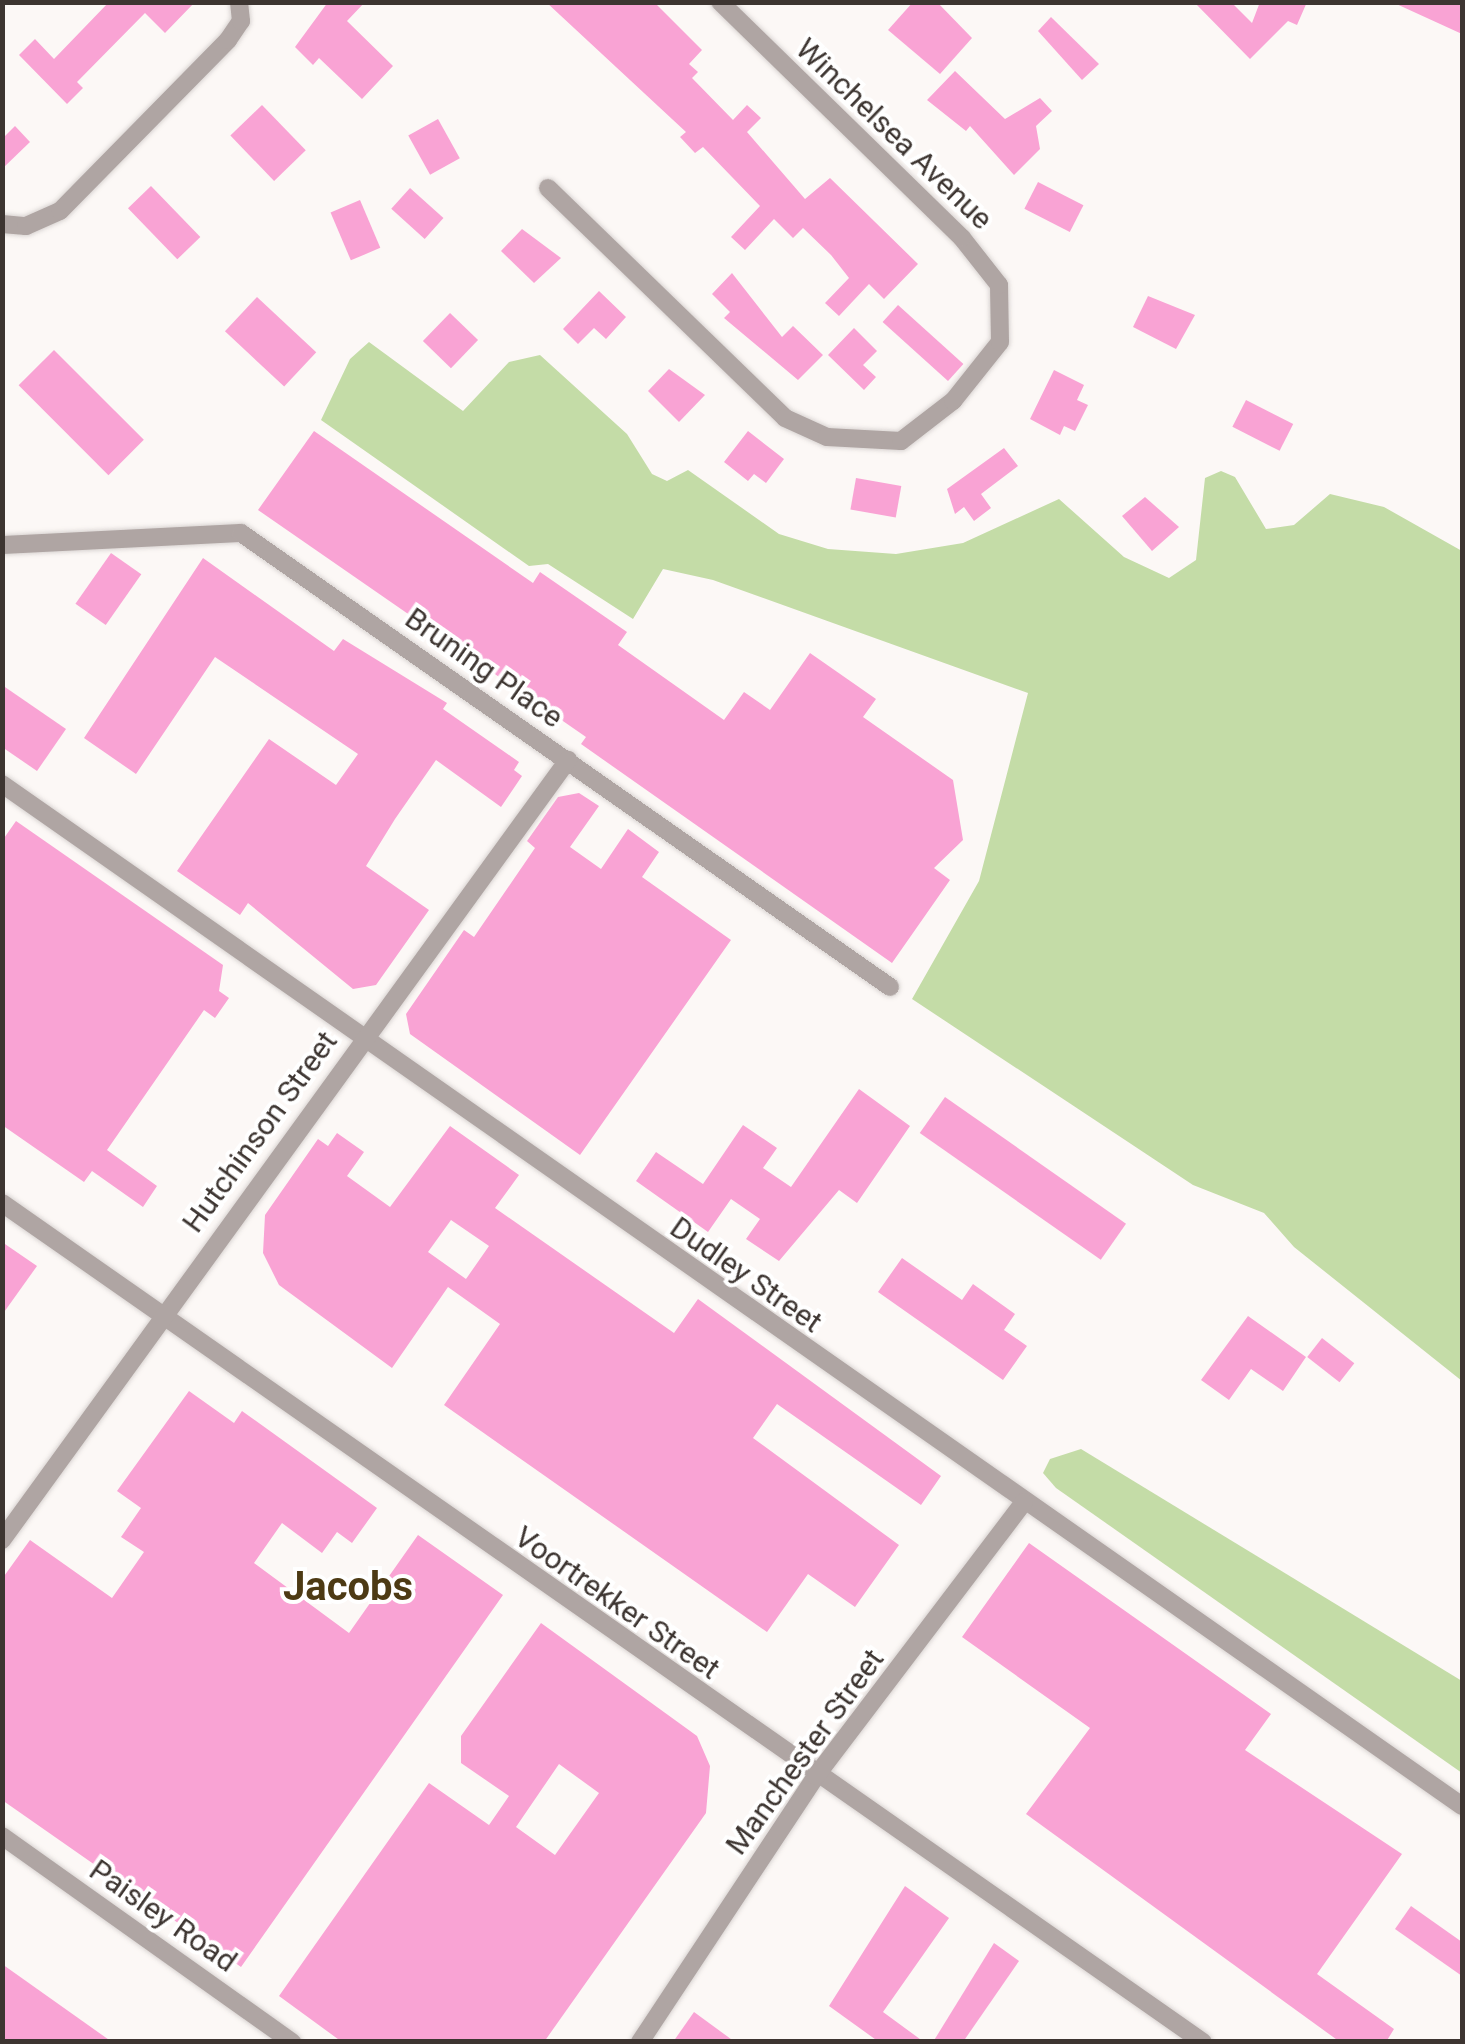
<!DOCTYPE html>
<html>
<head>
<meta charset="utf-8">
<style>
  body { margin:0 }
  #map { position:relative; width:1465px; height:2044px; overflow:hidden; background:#fcf8f6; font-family:Roboto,sans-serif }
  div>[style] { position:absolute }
  .green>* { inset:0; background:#c4dca7 }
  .building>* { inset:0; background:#f9a3d4; transform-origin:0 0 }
  .roads { filter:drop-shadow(0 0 2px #dad5d3) drop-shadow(0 0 2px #dad5d3) }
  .street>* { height:18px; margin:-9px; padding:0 9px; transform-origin:9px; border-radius:9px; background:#afa5a3 }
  span { translate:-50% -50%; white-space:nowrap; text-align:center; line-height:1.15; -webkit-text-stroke:8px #fff; paint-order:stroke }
  .street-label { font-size:30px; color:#3d3531 }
  .district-label { font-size:40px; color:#4d3a14; font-weight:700 }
  .frame { position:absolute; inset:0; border:5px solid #3d3531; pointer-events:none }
</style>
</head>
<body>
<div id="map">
  <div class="green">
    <i style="clip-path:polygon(369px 342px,463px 411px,509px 362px,540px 355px,627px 434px,652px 474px,667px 481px,688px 470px,779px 534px,828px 549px,896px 554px,963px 543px,1059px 499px,1124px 557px,1169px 578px,1196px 560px,1205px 478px,1221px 471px,1235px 477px,1266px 529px,1294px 525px,1330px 494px,1384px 507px,1462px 551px,1462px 1381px,1294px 1247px,1264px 1213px,1193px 1185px,912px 999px,979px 881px,1028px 693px,713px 580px,663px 569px,633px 619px,548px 564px,529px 566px,321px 420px,350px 359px)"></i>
    <i style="clip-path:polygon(1081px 1449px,1462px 1681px,1462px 1773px,1056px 1488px,1043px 1473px,1050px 1459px)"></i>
  </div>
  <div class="building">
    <i style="clip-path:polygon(109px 2px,195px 2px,165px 33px,145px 13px,77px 82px,83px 88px,67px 104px,19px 55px,35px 39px,54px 59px)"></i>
    <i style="clip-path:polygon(328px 2px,365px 2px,347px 21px,393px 66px,362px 99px,319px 58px,313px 65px,295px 47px)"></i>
    <i style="clip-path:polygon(546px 2px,654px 2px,702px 50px,689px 64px,698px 72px,692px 78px,733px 120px,747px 105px,761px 118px,747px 132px,805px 199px,830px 178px,918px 264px,884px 299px,869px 284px,839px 316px,825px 303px,849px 278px,831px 255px,803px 228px,793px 238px,774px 219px,745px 250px,731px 237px,760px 206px,703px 147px,695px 153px,680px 137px,686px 132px)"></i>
    <i style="clip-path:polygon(913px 2px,937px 2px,972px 38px,940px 74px,888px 30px)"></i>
    <i style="clip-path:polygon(1194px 2px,1231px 2px,1252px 23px,1260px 2px,1307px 2px,1297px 25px,1288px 21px,1250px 59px)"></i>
    <i style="clip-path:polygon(1392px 2px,1462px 2px,1462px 34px)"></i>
    <i style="clip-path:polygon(1051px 17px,1099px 64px,1082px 80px,1038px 31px)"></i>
    <i style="clip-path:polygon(955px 71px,1005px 119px,1040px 98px,1052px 111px,1036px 126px,1040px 149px,1014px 175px,970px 126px,966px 131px,927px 100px)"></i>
    <i style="left:262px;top:105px;width:63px;height:44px;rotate:46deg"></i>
    <i style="left:438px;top:119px;width:45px;height:34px;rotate:61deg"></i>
    <i style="clip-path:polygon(15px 126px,30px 142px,2px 169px,2px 139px)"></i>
    <i style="left:1038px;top:182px;width:51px;height:30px;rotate:27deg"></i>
    <i style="left:151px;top:186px;width:71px;height:32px;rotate:46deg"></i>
    <i style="left:410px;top:188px;width:45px;height:28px;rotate:42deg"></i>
    <i style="left:360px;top:200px;width:52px;height:32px;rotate:67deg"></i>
    <i style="clip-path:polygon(522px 229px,561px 258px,534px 283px,501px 251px)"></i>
    <i style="clip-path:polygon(732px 273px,782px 337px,793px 326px,823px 355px,798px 380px,724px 318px,730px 312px,712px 294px)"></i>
    <i style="clip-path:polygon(599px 291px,626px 317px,606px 339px,594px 328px,578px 344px,563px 329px)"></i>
    <i style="clip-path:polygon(1148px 296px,1195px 315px,1176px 349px,1133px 327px)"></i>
    <i style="left:257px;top:297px;width:81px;height:47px;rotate:43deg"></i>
    <i style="left:898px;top:305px;width:88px;height:23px;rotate:42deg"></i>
    <i style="left:450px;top:313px;width:39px;height:39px;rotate:44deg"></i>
    <i style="clip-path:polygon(854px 328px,877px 351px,863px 365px,876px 377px,864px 390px,828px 355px)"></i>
    <i style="left:54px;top:350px;width:127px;height:50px;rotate:45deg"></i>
    <i style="clip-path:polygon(669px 369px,705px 395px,679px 422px,648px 391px)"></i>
    <i style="clip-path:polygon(1054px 370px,1084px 385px,1077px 400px,1088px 405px,1075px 431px,1064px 426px,1060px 435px,1030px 419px)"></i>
    <i style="left:1246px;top:400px;width:53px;height:30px;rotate:27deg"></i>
    <i style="clip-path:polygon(314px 431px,533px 583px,540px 572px,627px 632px,618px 645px,724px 720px,744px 692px,770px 710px,810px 653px,876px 699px,863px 717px,953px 780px,963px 840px,934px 868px,950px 880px,892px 963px,581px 744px,586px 737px,258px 510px)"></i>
    <i style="clip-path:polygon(748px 431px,784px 459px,766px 483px,754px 474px,748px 481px,724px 462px)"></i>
    <i style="clip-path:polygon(1004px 448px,1018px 466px,981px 494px,991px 508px,974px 521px,964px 507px,955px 514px,947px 489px)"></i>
    <i style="left:856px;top:478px;width:46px;height:32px;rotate:10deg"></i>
    <i style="clip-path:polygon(1145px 497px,1179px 527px,1152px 551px,1122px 516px)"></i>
    <i style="left:111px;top:553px;width:37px;height:62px;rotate:35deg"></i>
    <i style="clip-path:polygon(203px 558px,334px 651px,343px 639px,447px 703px,443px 709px,519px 762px,514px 770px,522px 776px,501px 807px,436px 760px,395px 819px,366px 866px,429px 910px,376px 985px,353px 989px,248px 903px,240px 915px,177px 871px,269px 739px,336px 785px,358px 754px,215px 657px,136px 774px,84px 738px)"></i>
    <i style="clip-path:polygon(2px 685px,66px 729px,37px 771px,2px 747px)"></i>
    <i style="clip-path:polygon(579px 793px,599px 806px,570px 847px,601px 869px,628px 829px,659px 852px,642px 877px,731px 940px,580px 1155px,410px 1034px,406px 1014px,464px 930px,474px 937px,535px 848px,527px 841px,558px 797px)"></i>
    <i style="clip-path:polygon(16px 821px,223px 965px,219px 991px,229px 998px,215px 1018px,204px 1010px,107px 1150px,157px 1186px,143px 1207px,92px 1171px,84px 1182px,2px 1125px,2px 841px)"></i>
    <i style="clip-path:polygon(859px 1089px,910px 1126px,857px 1203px,839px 1190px,779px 1261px,746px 1239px,760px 1219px,731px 1199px,708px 1232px,636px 1181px,656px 1152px,703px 1184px,743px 1125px,777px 1148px,763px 1168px,791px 1187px)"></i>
    <i style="left:945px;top:1097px;width:221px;height:44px;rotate:35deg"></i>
    <i style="clip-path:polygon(evenodd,450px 1126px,519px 1175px,495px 1208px,674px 1333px,698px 1299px,941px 1476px,921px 1505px,777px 1404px,753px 1438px,899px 1545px,855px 1607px,808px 1574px,767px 1632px,444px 1405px,500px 1324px,448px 1287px,392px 1368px,279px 1285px,263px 1253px,265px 1215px,318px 1139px,328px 1146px,337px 1133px,364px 1152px,347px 1176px,390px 1207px,450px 1126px,451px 1220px,489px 1246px,466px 1279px,428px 1252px,451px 1220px)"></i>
    <i style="clip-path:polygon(2px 1242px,37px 1266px,2px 1315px)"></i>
    <i style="clip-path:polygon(902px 1258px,962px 1300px,973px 1284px,1015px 1314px,1004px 1330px,1027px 1346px,1003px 1380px,878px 1292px)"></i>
    <i style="clip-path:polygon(1248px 1316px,1306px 1357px,1283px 1391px,1251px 1369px,1229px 1400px,1201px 1380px)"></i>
    <i style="left:1322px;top:1338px;width:41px;height:24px;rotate:38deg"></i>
    <i style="clip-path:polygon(189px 1391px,234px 1423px,242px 1411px,377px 1508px,352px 1543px,337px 1532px,322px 1553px,282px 1523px,254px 1563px,349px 1633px,418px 1535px,503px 1595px,241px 1967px,2px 1800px,2px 1579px,30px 1540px,112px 1598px,144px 1552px,121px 1537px,141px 1508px,117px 1491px)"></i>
    <i style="clip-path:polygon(1029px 1543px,1271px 1714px,1245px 1750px,1402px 1854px,1317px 1974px,1394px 2029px,1386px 2042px,1340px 2042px,1026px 1814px,1090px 1728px,962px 1637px)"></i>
    <i style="clip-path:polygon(evenodd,541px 1623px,697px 1736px,710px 1766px,706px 1813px,544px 2042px,342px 2042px,279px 1996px,429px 1783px,489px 1825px,509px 1796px,461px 1763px,461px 1736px,541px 1623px,559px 1764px,599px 1793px,555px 1855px,516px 1827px,559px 1764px)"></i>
    <i style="clip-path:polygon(905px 1886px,949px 1918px,883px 2012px,924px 2042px,879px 2042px,829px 2006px)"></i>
    <i style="clip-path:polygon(1411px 1906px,1462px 1942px,1462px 1976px,1395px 1929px)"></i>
    <i style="clip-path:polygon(994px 1943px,1019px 1961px,963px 2042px,933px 2042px)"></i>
    <i style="clip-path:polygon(2px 1964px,112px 2042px,2px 2042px)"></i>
    <i style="clip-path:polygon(694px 2012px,735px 2042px,673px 2042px)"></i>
  </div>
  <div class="roads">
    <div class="street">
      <i style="left:548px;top:188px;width:330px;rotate:44.1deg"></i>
      <i style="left:785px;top:418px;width:46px;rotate:24.3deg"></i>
      <i style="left:827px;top:437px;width:74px;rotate:3.1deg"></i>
      <i style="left:901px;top:441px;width:66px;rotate:-37.6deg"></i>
      <i style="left:953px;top:401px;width:75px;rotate:-51.5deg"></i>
      <i style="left:1000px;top:342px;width:57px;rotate:-91deg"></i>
      <i style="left:999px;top:285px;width:60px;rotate:-128.2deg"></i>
      <i style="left:962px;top:238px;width:338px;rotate:-135.7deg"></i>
      <i style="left:2px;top:224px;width:24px;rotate:5deg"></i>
      <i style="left:26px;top:226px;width:37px;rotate:-24deg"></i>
      <i style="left:60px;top:211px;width:240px;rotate:-45.5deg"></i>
      <i style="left:228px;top:40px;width:23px;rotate:-56deg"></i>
      <i style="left:241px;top:21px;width:19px;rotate:-96deg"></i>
      <i style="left:2px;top:545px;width:239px;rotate:-2.9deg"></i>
      <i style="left:241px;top:533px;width:792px;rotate:34.97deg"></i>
      <i style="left:2px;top:784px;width:1782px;rotate:34.99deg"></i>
      <i style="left:2px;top:1203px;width:1465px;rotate:34.94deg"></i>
      <i style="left:2px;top:1540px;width:964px;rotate:-54.03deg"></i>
      <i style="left:2px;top:1836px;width:356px;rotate:35.4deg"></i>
      <i style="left:640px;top:2042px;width:319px;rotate:-56.5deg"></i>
      <i style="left:816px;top:1776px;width:344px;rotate:-52.8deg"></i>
    </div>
  </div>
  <div class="street-label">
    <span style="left:894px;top:134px;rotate:44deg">Winchelsea Avenue</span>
    <span style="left:484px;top:668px;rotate:35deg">Bruning Place</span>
    <span style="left:260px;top:1132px;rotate:-54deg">Hutchinson Street</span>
    <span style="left:746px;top:1275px;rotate:35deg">Dudley Street</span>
    <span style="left:617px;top:1603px;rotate:35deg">Voortrekker Street</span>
    <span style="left:805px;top:1752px;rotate:-54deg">Manchester Street</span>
    <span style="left:163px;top:1916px;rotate:35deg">Paisley Road</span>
  </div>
  <div class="district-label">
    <span style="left:348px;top:1587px">Jacobs</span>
  </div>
  <div class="frame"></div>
</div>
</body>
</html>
